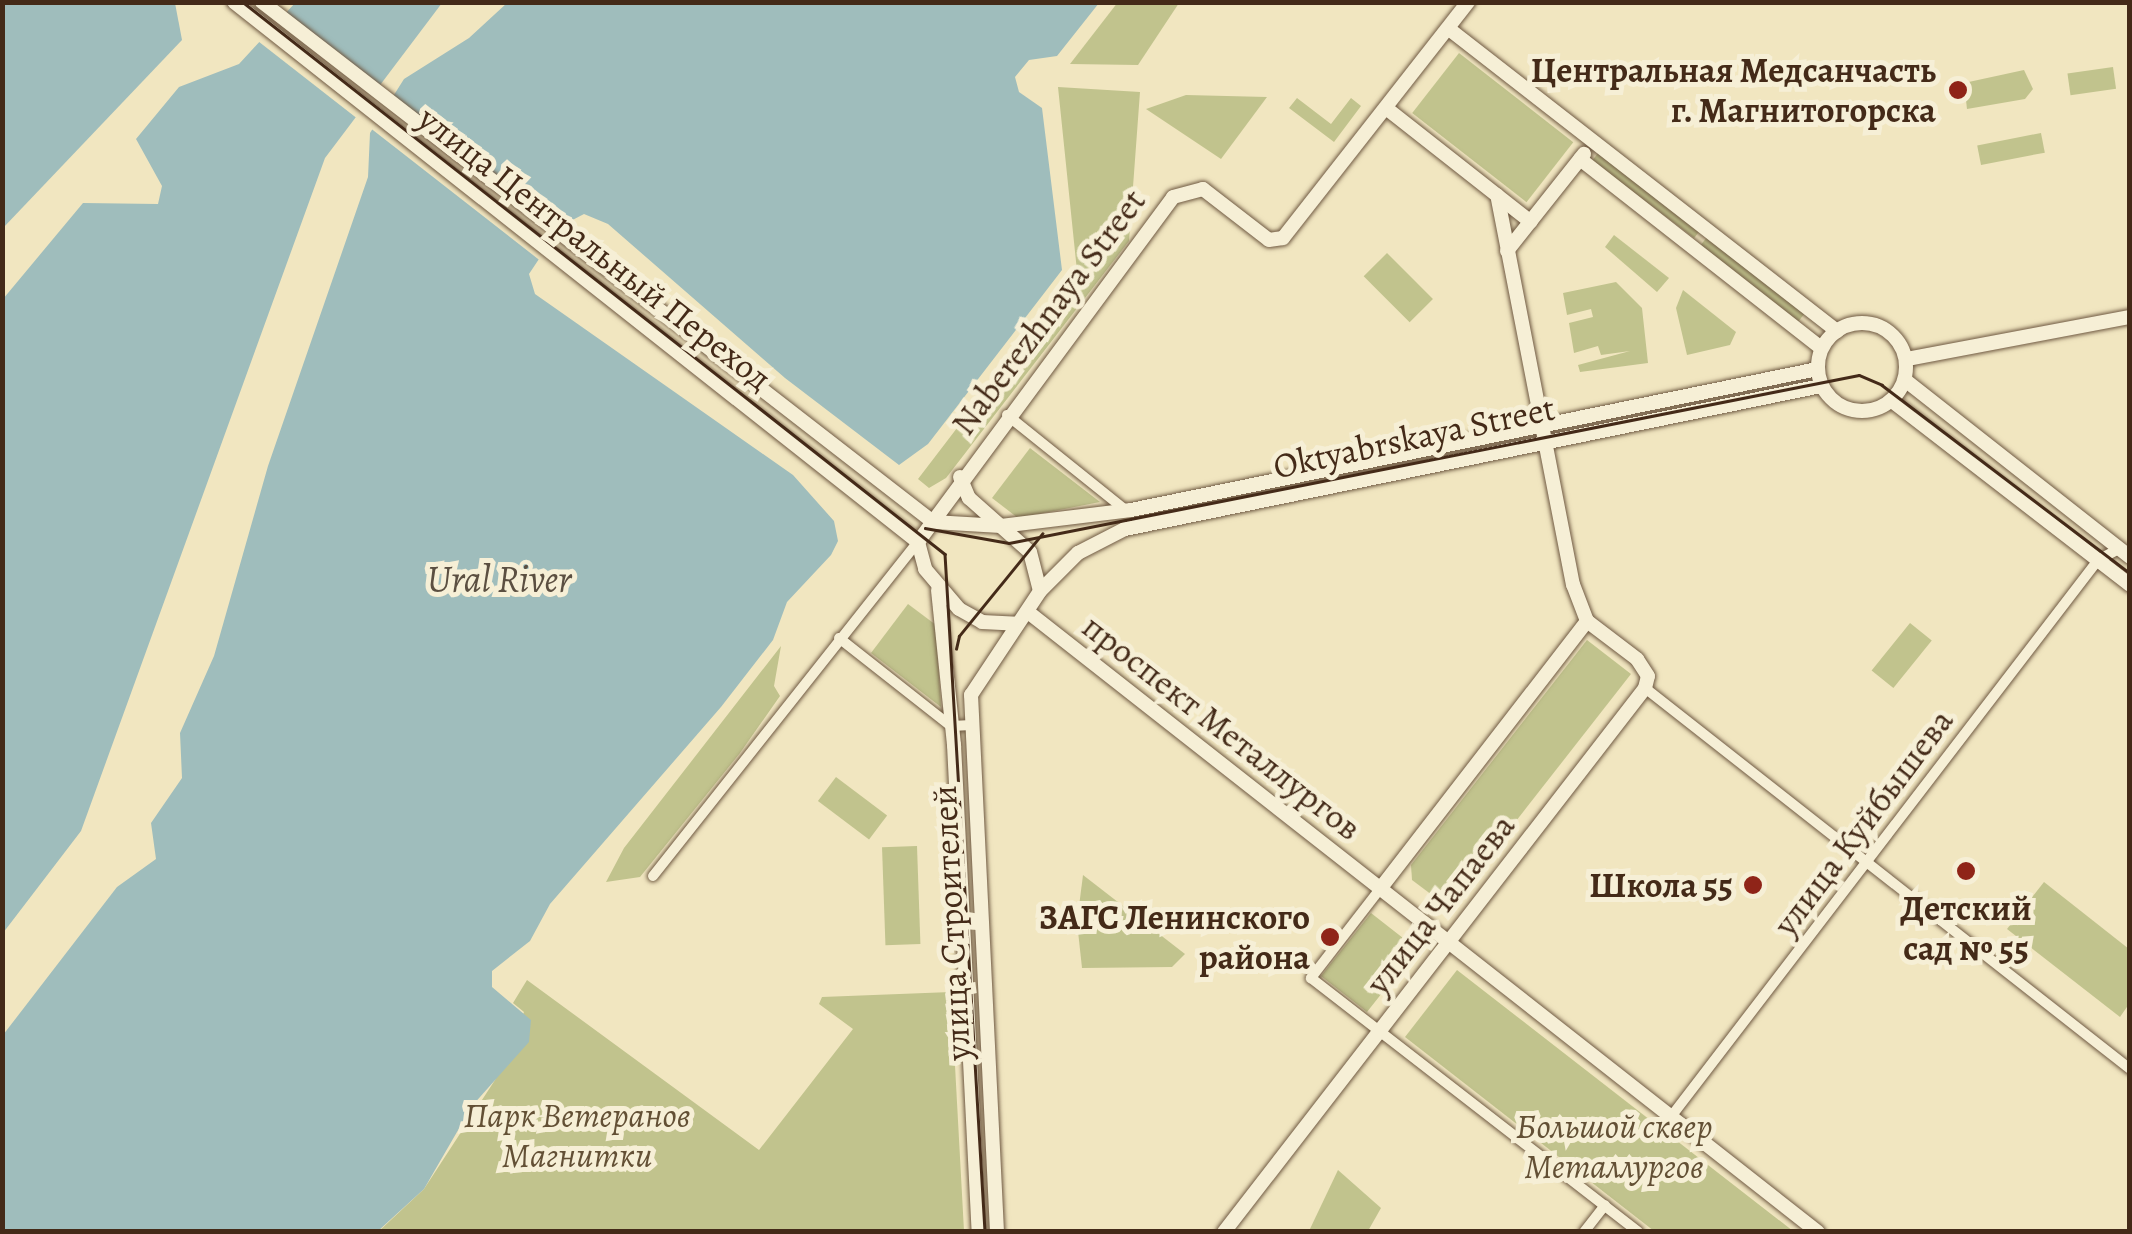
<!DOCTYPE html>
<html>
<head>
<meta charset="utf-8">
<style>
  body { margin:0 }
  #map { position:relative; width:2132px; height:1234px; overflow:hidden; background:#f1e6c0; font-family:Alegreya,serif }
  div>[style] { position:absolute }
  .green>* { inset:0; background:#c1c38d; transform-origin:0 0 }
  .water>* { inset:0; background:#9fbdbc }
  .pier>* { inset:0; background:#f1e6c0; transform-origin:0 0 }
  .roads { filter:drop-shadow(0 0 2px #6f5942) drop-shadow(0 0 2px #6f5942) }
  .street>* { height:10px; margin:-5px; padding:0 5px; transform-origin:5px; border-radius:5px; background:#f6efd6 }
  .secondary>* { height:14px; margin:-7px; padding:0 7px; transform-origin:7px; border-radius:7px; background:#f6efd6 }
  .secondary>.ring { margin:-7px; padding:0; box-sizing:content-box; background:none; border:14px solid #f6efd6; border-radius:50% }
  .tram>* { height:2.5px; margin:-1.25px; padding:0 1.25px; transform-origin:1.25px; border-radius:1.25px; background:#442a18 }
  .dots>* { width:28px; height:28px; translate:-50% -50%; box-sizing:border-box; border:5px solid #f6efd6; border-radius:50% }
  span { translate:-50% -50%; white-space:nowrap; text-align:center; line-height:1.15; -webkit-text-stroke:10px #f6efd6; paint-order:stroke }
  .poi-label { font-size:35px; color:#442a18; font-weight:700 }
  .right { translate:-100% -50%; text-align:right }
  .street-label { font-size:35px; color:#442a18 }
  .park-label { font-size:35px; color:#635035; font-style:italic }
  .water-label { font-size:38px; color:#5b4f41; font-style:italic }
  .frame { position:absolute; inset:0; border:5px solid #442a18; pointer-events:none }
</style>
</head>
<body>
<div id="map">
  <div class="green">
    <i style="clip-path:polygon(1118px 2px,1179px 3px,1138px 65px,1070px 64px)"></i>
    <i style="left:1459px;top:53px;width:145px;height:76px;rotate:38deg"></i>
    <i style="left:2113px;top:67px;width:22px;height:46px;rotate:82deg"></i>
    <i style="clip-path:polygon(2024px 70px,2033px 89px,2025px 99px,1967px 109px,1964px 83px)"></i>
    <i style="clip-path:polygon(1058px 87px,1140px 92px,1129px 241px,946px 478px,929px 488px,918px 479px,1077px 271px)"></i>
    <i style="clip-path:polygon(1186px 95px,1267px 97px,1221px 159px,1146px 109px)"></i>
    <i style="clip-path:polygon(1297px 98px,1331px 124px,1351px 98px,1361px 106px,1334px 142px,1289px 108px)"></i>
    <i style="left:2041px;top:133px;width:20px;height:65px;rotate:79deg"></i>
    <i style="left:1598px;top:153px;width:128px;height:10px;rotate:37deg"></i>
    <i style="clip-path:polygon(1614px 235px,1669px 278px,1657px 292px,1605px 247px)"></i>
    <i style="left:1707px;top:237px;width:124px;height:10px;rotate:38deg"></i>
    <i style="left:1387px;top:253px;width:65px;height:33px;rotate:45deg"></i>
    <i style="clip-path:polygon(1616px 282px,1642px 308px,1648px 363px,1580px 372px,1578px 365px,1630px 351px,1601px 355px,1598px 346px,1574px 353px,1569px 323px,1593px 317px,1591px 309px,1567px 315px,1563px 293px)"></i>
    <i style="clip-path:polygon(1683px 290px,1736px 332px,1730px 345px,1687px 355px,1676px 308px)"></i>
    <i style="clip-path:polygon(1030px 448px,1100px 502px,1018px 518px,992px 498px)"></i>
    <i style="clip-path:polygon(908px 604px,936px 625px,941px 707px,871px 653px)"></i>
    <i style="left:1910px;top:623px;width:28px;height:61px;rotate:39deg"></i>
    <i style="clip-path:polygon(1587px 640px,1631px 674px,1455px 899px,1440px 901px,1412px 880px,1411px 865px)"></i>
    <i style="clip-path:polygon(781px 646px,774px 686px,780px 696px,740px 753px,640px 877px,606px 882px,624px 848px)"></i>
    <i style="left:836px;top:777px;width:64px;height:30px;rotate:37deg"></i>
    <i style="left:917px;top:846px;width:98px;height:35px;rotate:88deg"></i>
    <i style="clip-path:polygon(1083px 875px,1185px 954px,1172px 967px,1082px 968px,1077px 922px)"></i>
    <i style="clip-path:polygon(2044px 882px,2129px 949px,2129px 1004px,2120px 1017px,2007px 929px)"></i>
    <i style="clip-path:polygon(1371px 913px,1417px 949px,1404px 966px,1395px 960px,1402px 967px,1384px 991px,1375px 985px,1382px 993px,1367px 1012px,1321px 976px)"></i>
    <i style="clip-path:polygon(1457px 970px,1793px 1231px,1654px 1231px,1405px 1037px)"></i>
    <i style="clip-path:polygon(527px 980px,759px 1150px,853px 1029px,819px 1004px,822px 997px,951px 992px,964px 1231px,378px 1232px,424px 1189px,495px 1080px,524px 1012px,513px 1003px)"></i>
    <i style="clip-path:polygon(1338px 1170px,1381px 1208px,1368px 1231px,1309px 1231px)"></i>
  </div>
  <div class="water">
    <i style="clip-path:polygon(3px 2px,175px 3px,182px 40px,3px 228px)"></i>
    <i style="clip-path:polygon(295px 3px,442px 3px,325px 158px,81px 831px,3px 933px,3px 299px,83px 203px,158px 204px,162px 186px,136px 139px,179px 87px,239px 64px)"></i>
    <i style="clip-path:polygon(507px 3px,1099px 3px,1057px 56px,1029px 60px,1015px 77px,1019px 92px,1042px 108px,1062px 270px,928px 444px,899px 465px,785px 378px,608px 224px,584px 214px,561px 226px,529px 274px,535px 294px,793px 475px,834px 521px,838px 541px,831px 555px,787px 602px,773px 640px,721px 707px,550px 904px,530px 941px,492px 971px,492px 987px,531px 1020px,529px 1042px,472px 1106px,424px 1189px,378px 1231px,3px 1232px,3px 1035px,117px 887px,156px 859px,151px 823px,182px 778px,180px 733px,214px 656px,268px 466px,368px 177px,370px 133px,404px 79px,469px 38px)"></i>
  </div>
  <div class="pier">
    <i style="left:281px;top:12px;width:126px;height:37px;rotate:38deg"></i>
    <i style="left:387px;top:94px;width:223px;height:37px;rotate:38deg"></i>
  </div>
  <div class="roads">
    <div class="street">
      <i style="left:1007px;top:415px;width:154px;rotate:38.7deg"></i>
      <i style="left:839px;top:638px;width:142px;rotate:38.2deg"></i>
      <i style="left:951px;top:726px;width:21px;rotate:-3deg"></i>
      <i style="left:1645px;top:688px;width:617px;rotate:38.15deg"></i>
      <i style="left:653px;top:876px;width:426px;rotate:-51.6deg"></i>
      <i style="left:1380px;top:889px;width:113px;rotate:127.8deg"></i>
      <i style="left:1311px;top:978px;width:414px;rotate:37.8deg"></i>
      <i style="left:1670px;top:1118px;width:703px;rotate:-52.51deg"></i>
      <i style="left:2098px;top:560px;width:24px;rotate:-28deg"></i>
      <i style="left:1584px;top:1232px;width:34px;rotate:-52deg"></i>
    </div>
    <div class="secondary">
      <i style="left:234px;top:2px;width:871px;rotate:38.29deg"></i>
      <i style="left:262px;top:2px;width:849px;rotate:37.77deg"></i>
      <i style="left:1449px;top:29px;width:492px;rotate:37.9deg"></i>
      <i style="left:1386px;top:108px;width:184px;rotate:38.2deg"></i>
      <i style="left:1580px;top:159px;width:306px;rotate:38.1deg"></i>
      <i style="left:1507px;top:251px;width:124px;rotate:-51.6deg"></i>
      <i class="ring" style="left:1818px;top:323px;width:74px;height:74px"></i>
      <i style="left:1907px;top:359px;width:227px;rotate:-10.7deg"></i>
      <i style="left:1905px;top:380px;width:286px;rotate:38.2deg"></i>
      <i style="left:1892px;top:401px;width:301px;rotate:37.7deg"></i>
      <i style="left:960px;top:477px;width:23px;rotate:67deg"></i>
      <i style="left:969px;top:498px;width:81px;rotate:41.5deg"></i>
      <i style="left:1030px;top:552px;width:40px;rotate:75.6deg"></i>
      <i style="left:933px;top:522px;width:68px;rotate:3.4deg"></i>
      <i style="left:1001px;top:526px;width:131px;rotate:-7deg"></i>
      <i style="left:1131px;top:510px;width:700px;rotate:-11.61deg"></i>
      <i style="left:918px;top:542px;width:429px;rotate:-53.5deg"></i>
      <i style="left:1173px;top:197px;width:31px;rotate:-15deg"></i>
      <i style="left:1203px;top:189px;width:83px;rotate:37.7deg"></i>
      <i style="left:1269px;top:240px;width:14px;rotate:-8deg"></i>
      <i style="left:1283px;top:238px;width:300px;rotate:-51.9deg"></i>
      <i style="left:918px;top:542px;width:28px;rotate:75deg"></i>
      <i style="left:925px;top:569px;width:52px;rotate:49.6deg"></i>
      <i style="left:959px;top:609px;width:26px;rotate:29deg"></i>
      <i style="left:982px;top:622px;width:35px;rotate:3deg"></i>
      <i style="left:938px;top:590px;width:156px;rotate:84.1deg"></i>
      <i style="left:954px;top:745px;width:488px;rotate:87.1deg"></i>
      <i style="left:1028px;top:612px;width:1004px;rotate:38.13deg"></i>
      <i style="left:1380px;top:889px;width:339px;rotate:-52.3deg"></i>
      <i style="left:997px;top:1232px;width:538px;rotate:-92.77deg"></i>
      <i style="left:971px;top:695px;width:125px;rotate:-56.4deg"></i>
      <i style="left:1040px;top:591px;width:54px;rotate:-45deg"></i>
      <i style="left:1078px;top:553px;width:53px;rotate:-27.1deg"></i>
      <i style="left:1125px;top:529px;width:711px;rotate:-11.61deg"></i>
      <i style="left:1224px;top:1232px;width:688px;rotate:-52.26deg"></i>
      <i style="left:1645px;top:688px;width:12px;rotate:-76deg"></i>
      <i style="left:1648px;top:676px;width:20px;rotate:-123deg"></i>
      <i style="left:1637px;top:659px;width:63px;rotate:-142.8deg"></i>
      <i style="left:1587px;top:621px;width:39px;rotate:-111deg"></i>
      <i style="left:1573px;top:585px;width:397px;rotate:-101deg"></i>
    </div>
  </div>
  <div class="tram">
    <i style="left:243px;top:2px;width:893px;rotate:38.18deg"></i>
    <i style="left:945px;top:554px;width:679px;rotate:86.62deg"></i>
    <i style="left:925px;top:528px;width:85px;rotate:10.1deg"></i>
    <i style="left:1009px;top:543px;width:866px;rotate:-11.18deg"></i>
    <i style="left:1859px;top:375px;width:25px;rotate:23deg"></i>
    <i style="left:1882px;top:385px;width:311px;rotate:37.2deg"></i>
    <i style="left:956px;top:649px;width:13px;rotate:-77deg"></i>
    <i style="left:959px;top:636px;width:132px;rotate:-50.9deg"></i>
  </div>
  <div class="dots">
    <i style="left:1958px;top:90px;background:#8f2418"></i>
    <i style="left:1966px;top:871px;background:#8f2418"></i>
    <i style="left:1753px;top:885px;background:#8f2418"></i>
    <i style="left:1330px;top:937px;background:#8f2418"></i>
  </div>
  <div class="poi-label">
    <span class="right" style="left:1936px;top:90px">Центральная Медсанчасть<br>г. Магнитогорска</span>
    <span class="right" style="left:1733px;top:885px">Школа 55</span>
    <span style="left:1966px;top:928px">Детский<br>сад № 55</span>
    <span class="right" style="left:1310px;top:937px">ЗАГС Ленинского<br>района</span>
  </div>
  <div class="street-label">
    <span style="left:595px;top:248px;rotate:38deg">улица Центральный Переход</span>
    <span style="left:1048px;top:312px;rotate:-53deg">Naberezhnaya Street</span>
    <span style="left:1414px;top:437px;rotate:-12deg">Oktyabrskaya Street</span>
    <span style="left:1222px;top:727px;rotate:38deg">проспект Металлургов</span>
    <span style="left:1863px;top:822px;rotate:-53deg">улица Куйбышева</span>
    <span style="left:1440px;top:904px;rotate:-52deg">улица Чапаева</span>
    <span style="left:951px;top:923px;rotate:-93deg">улица Строителей</span>
  </div>
  <div class="park-label">
    <span style="left:577px;top:1135px">Парк Ветеранов<br>Магнитки</span>
    <span style="left:1614px;top:1146px">Большой сквер<br>Металлургов</span>
  </div>
  <div class="water-label">
    <span style="left:499px;top:580px">Ural River</span>
  </div>
  <div class="frame"></div>
</div>
</body>
</html>
